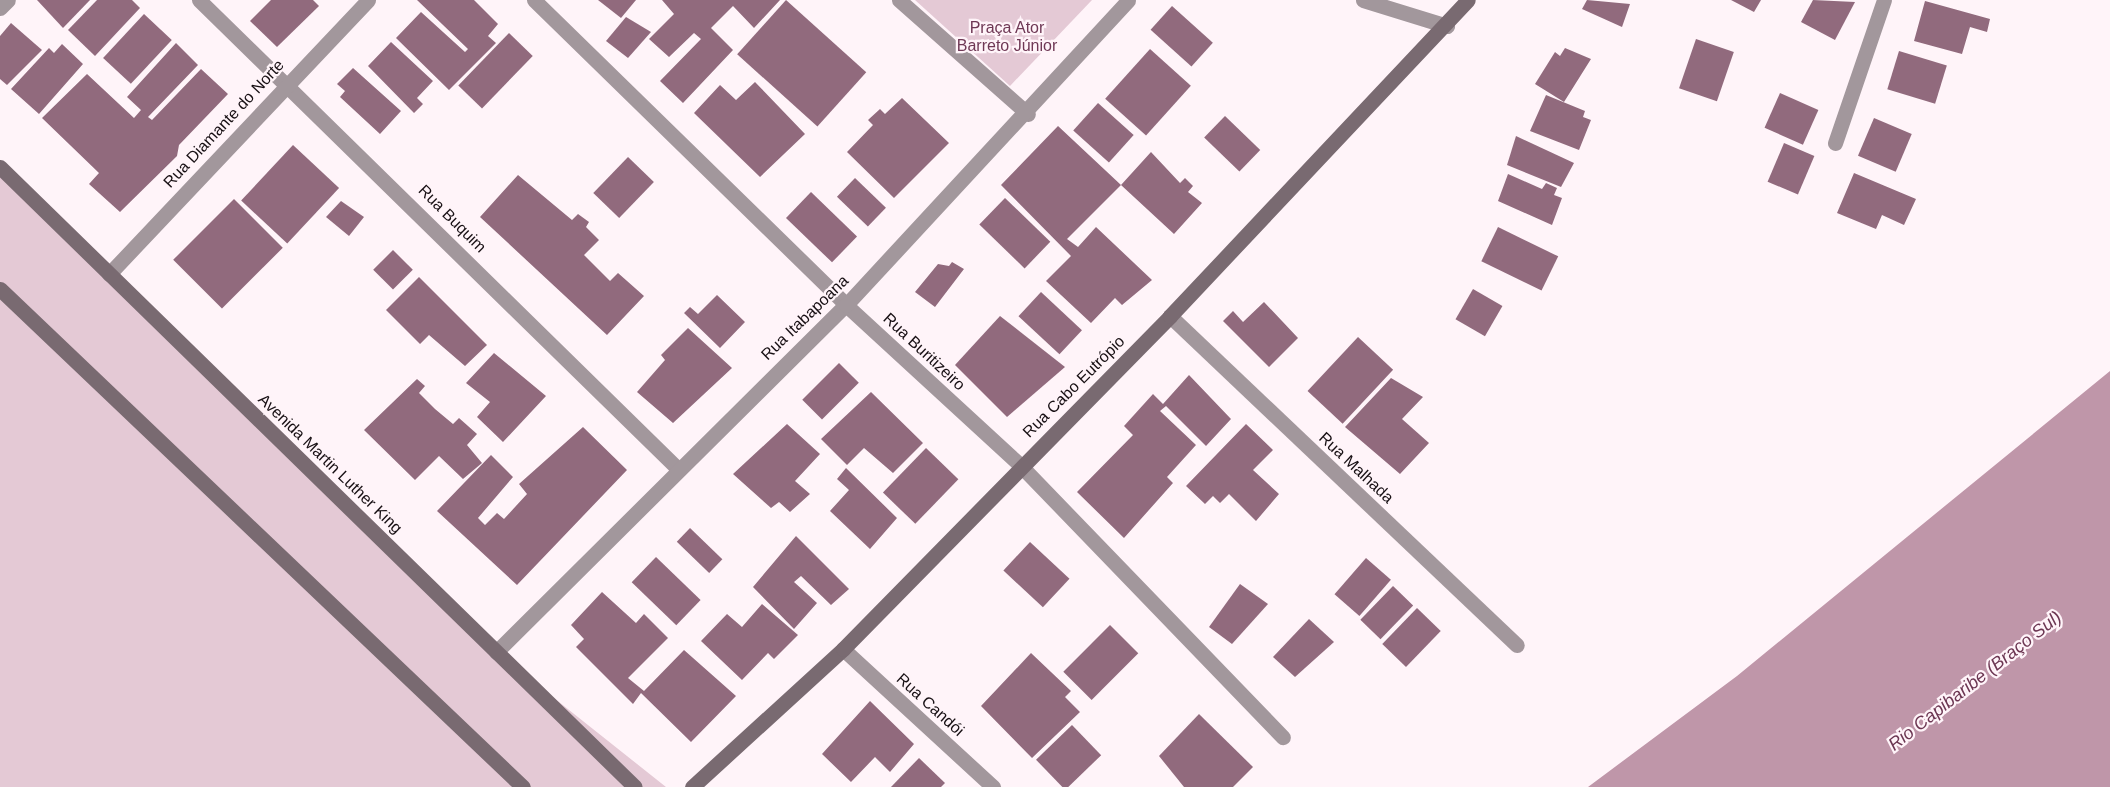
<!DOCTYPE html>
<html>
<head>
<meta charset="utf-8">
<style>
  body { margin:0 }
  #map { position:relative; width:2110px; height:787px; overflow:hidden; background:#fff4f9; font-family:Arial,sans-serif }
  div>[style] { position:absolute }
  .green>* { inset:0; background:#e4c9d5 }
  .water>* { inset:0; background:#bf96a9 }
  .building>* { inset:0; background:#916a7d; transform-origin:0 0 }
  .street>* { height:15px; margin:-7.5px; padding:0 7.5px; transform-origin:7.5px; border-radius:7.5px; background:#a2979c }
  .secondary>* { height:15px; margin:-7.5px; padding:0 7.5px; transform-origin:7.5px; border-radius:7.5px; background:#796a71 }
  span { translate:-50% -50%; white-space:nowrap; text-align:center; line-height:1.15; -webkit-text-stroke:4.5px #fff4f9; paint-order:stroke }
  .park-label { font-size:16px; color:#6f3855 }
  .street-label { font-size:16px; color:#170f13 }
  .water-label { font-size:18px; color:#6c3652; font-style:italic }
</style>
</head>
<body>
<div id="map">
  <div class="green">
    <i style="clip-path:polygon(915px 0,1092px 0,1010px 86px)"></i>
    <i style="clip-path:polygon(0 167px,496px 652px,666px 787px,0 787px)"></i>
  </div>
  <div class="water">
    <i style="clip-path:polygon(2110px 371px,2110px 787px,1588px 787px,1737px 676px)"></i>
  </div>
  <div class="building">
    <i style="clip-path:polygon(37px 0,90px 0,63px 28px)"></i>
    <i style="clip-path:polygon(97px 0,132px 0,140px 8px,95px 56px,68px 30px)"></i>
    <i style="clip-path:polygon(271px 0,313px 0,319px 6px,277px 47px,250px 21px)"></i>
    <i style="clip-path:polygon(417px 0,474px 0,498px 24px,488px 36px,496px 43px,449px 90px,396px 38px,421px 12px,465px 52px,468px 49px)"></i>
    <i style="clip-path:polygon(598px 0,636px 0,621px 18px)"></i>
    <i style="clip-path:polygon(662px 0,780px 0,754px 28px,733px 6px,711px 28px,733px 50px,683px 103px,660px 81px,701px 39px,694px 33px,669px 57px,649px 39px,674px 14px)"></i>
    <i style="left:786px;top:0;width:108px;height:73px;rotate:42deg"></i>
    <i style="clip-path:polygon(1587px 0,1630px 4px,1622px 27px,1582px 9px)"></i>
    <i style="clip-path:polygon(1731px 0,1761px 0,1754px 12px)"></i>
    <i style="clip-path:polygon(1813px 0,1855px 2px,1835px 40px,1801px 22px)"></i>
    <i style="clip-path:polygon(1925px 1px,1990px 19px,1987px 32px,1970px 27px,1962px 54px,1914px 41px)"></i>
    <i style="left:1172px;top:6px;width:55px;height:32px;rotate:42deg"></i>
    <i style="left:144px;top:14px;width:38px;height:60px;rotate:43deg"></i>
    <i style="clip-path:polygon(626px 17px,651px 32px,628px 58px,606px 41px)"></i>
    <i style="clip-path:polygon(11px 23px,42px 50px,7px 85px,0 79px,0 36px)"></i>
    <i style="left:509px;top:33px;width:33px;height:73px;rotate:44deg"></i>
    <i style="left:1696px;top:39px;width:40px;height:52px;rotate:19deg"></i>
    <i style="clip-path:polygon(391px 42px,433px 81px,417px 98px,423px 104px,414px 113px,368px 66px)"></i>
    <i style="clip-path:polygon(176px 43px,198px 65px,148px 117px,152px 120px,201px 69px,228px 94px,179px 145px,177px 156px,120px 212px,89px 184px,99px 173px,42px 118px,87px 74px,134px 118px,141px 110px,127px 97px)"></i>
    <i style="clip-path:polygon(62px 44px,83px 64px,39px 114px,11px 89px,49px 48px,54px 53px)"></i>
    <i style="clip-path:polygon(1565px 48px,1591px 59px,1564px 102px,1535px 84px,1555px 52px,1560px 56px)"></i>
    <i style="left:1150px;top:49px;width:55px;height:67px;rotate:42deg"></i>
    <i style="left:1899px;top:51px;width:50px;height:40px;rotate:17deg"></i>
    <i style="clip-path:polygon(353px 68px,401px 111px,380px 134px,340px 97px,345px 91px,337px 84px)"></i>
    <i style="clip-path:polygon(755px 82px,805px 134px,760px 177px,694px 113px,720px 85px,736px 100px)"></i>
    <i style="left:1780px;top:93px;width:42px;height:38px;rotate:24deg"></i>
    <i style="clip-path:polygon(1546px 95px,1585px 111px,1583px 117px,1591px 120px,1579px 150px,1530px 131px)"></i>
    <i style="clip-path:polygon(902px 98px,949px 143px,894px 198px,847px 152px,873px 125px,868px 120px,880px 109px,885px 114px)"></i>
    <i style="left:1098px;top:103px;width:48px;height:37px;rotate:42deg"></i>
    <i style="left:1225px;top:116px;width:49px;height:30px;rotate:44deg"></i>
    <i style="left:1874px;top:118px;width:41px;height:41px;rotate:23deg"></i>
    <i style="clip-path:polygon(1058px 126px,1121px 185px,1067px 239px,1078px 247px,1096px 227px,1152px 280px,1122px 305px,1115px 298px,1091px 323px,1046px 281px,1071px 256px,1001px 185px)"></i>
    <i style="clip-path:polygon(1516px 136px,1574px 163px,1561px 187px,1507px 165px)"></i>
    <i style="left:1784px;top:143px;width:33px;height:42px;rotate:23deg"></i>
    <i style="left:293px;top:145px;width:63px;height:76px;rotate:43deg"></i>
    <i style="clip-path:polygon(1151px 152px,1180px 183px,1185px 178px,1193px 186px,1188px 192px,1202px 203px,1174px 234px,1121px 185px)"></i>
    <i style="left:628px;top:157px;width:36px;height:50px;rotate:44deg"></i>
    <i style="clip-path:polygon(1854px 173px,1916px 199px,1904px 225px,1882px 215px,1876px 229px,1837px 213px)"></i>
    <i style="clip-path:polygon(1508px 174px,1542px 189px,1546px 183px,1557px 188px,1554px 195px,1562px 198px,1552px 225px,1498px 201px)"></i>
    <i style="clip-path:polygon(518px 175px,572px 220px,578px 214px,589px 222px,586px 227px,599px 240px,584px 255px,610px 281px,618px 273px,644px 296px,607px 335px,480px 217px)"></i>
    <i style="left:855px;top:178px;width:43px;height:26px;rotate:44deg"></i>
    <i style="left:811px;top:192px;width:64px;height:36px;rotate:44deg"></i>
    <i style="left:1005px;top:198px;width:63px;height:37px;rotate:44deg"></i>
    <i style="left:234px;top:199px;width:69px;height:86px;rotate:45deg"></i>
    <i style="clip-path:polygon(341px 201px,364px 217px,349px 236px,326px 217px)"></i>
    <i style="left:1498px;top:227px;width:67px;height:38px;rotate:26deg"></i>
    <i style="left:393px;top:250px;width:28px;height:28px;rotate:45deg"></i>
    <i style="clip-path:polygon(952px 262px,964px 269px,935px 307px,915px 292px,938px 264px,949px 266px)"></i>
    <i style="clip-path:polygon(419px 277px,487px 345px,465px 366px,429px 335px,420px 344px,386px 310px)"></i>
    <i style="left:1473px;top:289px;width:34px;height:35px;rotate:30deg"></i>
    <i style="left:1041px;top:292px;width:56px;height:33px;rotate:43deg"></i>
    <i style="clip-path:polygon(717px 295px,745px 322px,720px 348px,684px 313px,690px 307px,698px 314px)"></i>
    <i style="clip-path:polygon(1264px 302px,1298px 338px,1269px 367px,1223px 321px,1233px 311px,1243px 322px)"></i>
    <i style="clip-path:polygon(1000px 316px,1065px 367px,1007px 417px,955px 365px)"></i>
    <i style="clip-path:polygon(688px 328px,732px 368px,673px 423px,637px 392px,665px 360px,661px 355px)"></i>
    <i style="left:1358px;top:337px;width:48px;height:74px;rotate:43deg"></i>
    <i style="clip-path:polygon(494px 353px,546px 396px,503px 442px,477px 417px,490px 402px,466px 383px)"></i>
    <i style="left:839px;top:363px;width:28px;height:52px;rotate:45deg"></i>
    <i style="clip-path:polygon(1189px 375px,1231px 419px,1206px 446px,1166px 406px,1160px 411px,1196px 445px,1167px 477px,1173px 483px,1124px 538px,1077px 492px,1133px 435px,1124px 426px,1153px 394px,1163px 404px)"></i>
    <i style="clip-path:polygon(1391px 378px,1423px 397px,1402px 419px,1429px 443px,1400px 474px,1345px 427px)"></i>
    <i style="clip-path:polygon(417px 379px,425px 386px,419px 393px,435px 409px,453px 424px,459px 418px,477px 434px,467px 445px,482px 463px,463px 479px,439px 456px,415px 480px,364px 430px)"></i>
    <i style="clip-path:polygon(871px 392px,923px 443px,893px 473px,864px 448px,847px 465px,821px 439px)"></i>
    <i style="clip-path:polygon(787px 424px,820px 454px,795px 481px,810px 494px,790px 512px,779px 502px,771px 508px,733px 474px)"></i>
    <i style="clip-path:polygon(1246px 424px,1273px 450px,1253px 470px,1279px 494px,1256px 521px,1229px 494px,1220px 503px,1213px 496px,1205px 504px,1186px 486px)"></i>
    <i style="clip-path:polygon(583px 427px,627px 470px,517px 585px,437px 511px,491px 455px,513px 477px,478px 518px,485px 525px,497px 513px,504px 519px,527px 494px,519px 484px)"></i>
    <i style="left:926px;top:448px;width:45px;height:62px;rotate:44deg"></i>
    <i style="clip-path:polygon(846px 468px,897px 518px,870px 549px,830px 511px,849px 490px,837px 479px)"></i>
    <i style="left:690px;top:528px;width:45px;height:19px;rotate:44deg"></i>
    <i style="clip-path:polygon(796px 536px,849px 589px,831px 605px,801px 576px,794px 582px,817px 603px,794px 629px,753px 587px)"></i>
    <i style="left:1030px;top:542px;width:54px;height:39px;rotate:43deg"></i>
    <i style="left:656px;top:557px;width:62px;height:35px;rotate:44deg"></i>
    <i style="left:1366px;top:558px;width:33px;height:48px;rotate:41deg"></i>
    <i style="clip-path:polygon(1240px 584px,1268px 604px,1232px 644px,1209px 627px)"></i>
    <i style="left:1393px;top:586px;width:28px;height:47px;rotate:44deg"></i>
    <i style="clip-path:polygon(602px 592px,636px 623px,644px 614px,668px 638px,628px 678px,644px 691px,684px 650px,736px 696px,691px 742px,641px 693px,633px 704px,576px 647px,584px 639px,571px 625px)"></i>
    <i style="clip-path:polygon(762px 604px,798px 635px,774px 659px,768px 653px,742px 680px,701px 641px,727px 614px,742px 627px)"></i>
    <i style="left:1417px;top:608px;width:33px;height:50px;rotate:44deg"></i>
    <i style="clip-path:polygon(1309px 619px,1334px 642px,1295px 677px,1273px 657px)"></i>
    <i style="left:1110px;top:625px;width:40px;height:66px;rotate:45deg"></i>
    <i style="clip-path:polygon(1031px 653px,1071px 691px,1065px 697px,1080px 712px,1032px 758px,981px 706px)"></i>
    <i style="clip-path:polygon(870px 701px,914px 744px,890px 772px,875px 757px,851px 782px,822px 754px)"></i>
    <i style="clip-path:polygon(1199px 714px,1253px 767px,1233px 787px,1184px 787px,1159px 756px)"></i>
    <i style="left:1072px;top:725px;width:42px;height:50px;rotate:46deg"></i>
    <i style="clip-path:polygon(919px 758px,945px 783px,941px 787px,891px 787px)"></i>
  </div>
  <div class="street">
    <i style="left:199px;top:0;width:669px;rotate:44.39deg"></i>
    <i style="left:534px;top:0;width:436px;rotate:44.3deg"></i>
    <i style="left:846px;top:305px;width:238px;rotate:42.6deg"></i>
    <i style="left:1021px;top:466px;width:377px;rotate:46deg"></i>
    <i style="left:899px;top:0;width:172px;rotate:41.5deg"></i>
    <i style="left:1363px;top:0;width:88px;rotate:17.2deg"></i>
    <i style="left:0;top:8px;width:11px;rotate:-45deg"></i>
    <i style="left:1835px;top:143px;width:151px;rotate:-71.1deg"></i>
    <i style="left:109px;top:274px;width:377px;rotate:-46.6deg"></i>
    <i style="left:1170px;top:316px;width:478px;rotate:43.5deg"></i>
    <i style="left:843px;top:649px;width:204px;rotate:42.6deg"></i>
    <i style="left:496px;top:652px;width:493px;rotate:-44.8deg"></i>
    <i style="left:846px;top:305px;width:415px;rotate:-47.2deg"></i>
  </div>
  <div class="secondary">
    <i style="left:0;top:167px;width:887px;rotate:44.32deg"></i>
    <i style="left:0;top:289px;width:722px;rotate:43.6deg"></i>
    <i style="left:692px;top:787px;width:205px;rotate:-42.4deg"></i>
    <i style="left:843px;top:649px;width:467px;rotate:-45.5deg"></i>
    <i style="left:1170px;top:316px;width:434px;rotate:-46.7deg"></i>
  </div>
  <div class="park-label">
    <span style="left:1007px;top:37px">Praça Ator<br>Barreto Júnior</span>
  </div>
  <div class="street-label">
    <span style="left:224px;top:124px;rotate:-47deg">Rua Diamante do Norte</span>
    <span style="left:452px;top:219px;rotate:45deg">Rua Buquim</span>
    <span style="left:805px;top:318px;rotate:-44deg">Rua Itabapoana</span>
    <span style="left:924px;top:352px;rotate:43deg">Rua Buritizeiro</span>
    <span style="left:1074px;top:387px;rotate:-45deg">Rua Cabo Eutrópio</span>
    <span style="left:330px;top:464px;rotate:44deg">Avenida Martin Luther King</span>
    <span style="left:1356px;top:468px;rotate:43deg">Rua Malhada</span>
    <span style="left:930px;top:705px;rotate:42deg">Rua Candói</span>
  </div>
  <div class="water-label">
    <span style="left:1975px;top:681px;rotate:-38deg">Rio Capibaribe (Braço Sul)</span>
  </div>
</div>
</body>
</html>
